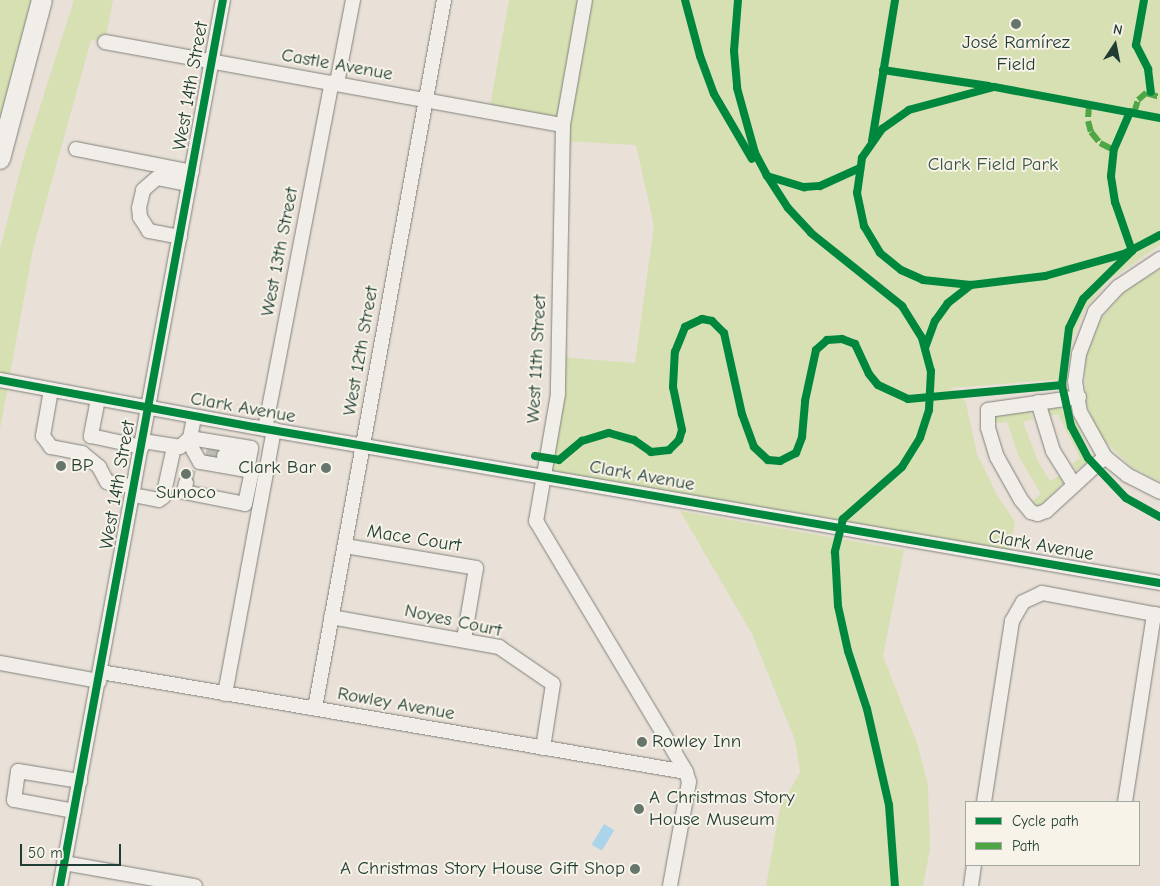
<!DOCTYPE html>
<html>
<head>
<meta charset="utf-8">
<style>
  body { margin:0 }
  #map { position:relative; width:1160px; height:886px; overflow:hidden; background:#e9e0d7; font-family:"Comic Neue",sans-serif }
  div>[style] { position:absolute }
  .green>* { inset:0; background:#d7e0b3 }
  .water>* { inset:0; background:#abd3e9; transform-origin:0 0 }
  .minor-tunnel>* { height:14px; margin-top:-7px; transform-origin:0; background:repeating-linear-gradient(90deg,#c1bfb6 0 14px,transparent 0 21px) }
  .roads { filter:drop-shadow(0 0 1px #7f817b) drop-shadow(0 0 1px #7f817b) }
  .minor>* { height:14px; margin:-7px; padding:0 7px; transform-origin:7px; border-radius:7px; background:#f1eeea }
  .highway>* { height:20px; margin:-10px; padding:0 10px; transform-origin:10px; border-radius:10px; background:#f1eeea }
  .quiet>* { height:6px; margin-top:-3px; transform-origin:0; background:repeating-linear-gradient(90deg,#4fa644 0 12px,transparent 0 18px) }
  .cycleway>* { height:8px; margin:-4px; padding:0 4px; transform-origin:4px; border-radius:4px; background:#00873e }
  .dots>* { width:14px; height:14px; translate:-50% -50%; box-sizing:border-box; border:2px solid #f7f3e8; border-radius:50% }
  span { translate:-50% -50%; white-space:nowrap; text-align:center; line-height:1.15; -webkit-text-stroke:4px #f7f3e8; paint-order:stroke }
  .poi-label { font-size:19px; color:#1f3d34 }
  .left { translate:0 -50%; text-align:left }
  .right { translate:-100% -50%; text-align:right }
  .street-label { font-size:19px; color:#1f3d34 }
  .park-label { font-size:19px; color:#385543 }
  .legend { position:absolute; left:965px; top:801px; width:175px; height:65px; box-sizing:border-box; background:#f7f3e8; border:1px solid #a1aaa0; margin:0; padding:6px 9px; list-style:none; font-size:15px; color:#1f3d34 }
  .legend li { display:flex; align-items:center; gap:10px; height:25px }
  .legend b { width:25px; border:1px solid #a1aaa0 }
  .north { position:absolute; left:1090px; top:20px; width:50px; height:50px; -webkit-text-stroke:4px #f7f3e8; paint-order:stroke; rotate:11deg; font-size:14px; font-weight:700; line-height:20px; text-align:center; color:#1f3d34 }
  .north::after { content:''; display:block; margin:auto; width:18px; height:22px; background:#1f3d34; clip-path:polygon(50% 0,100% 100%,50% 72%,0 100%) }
  .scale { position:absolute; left:20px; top:844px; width:101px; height:22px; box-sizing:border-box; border:2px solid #1f3d34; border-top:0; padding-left:6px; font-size:15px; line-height:18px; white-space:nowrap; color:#1f3d34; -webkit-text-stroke:4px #f7f3e8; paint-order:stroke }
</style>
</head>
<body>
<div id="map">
  <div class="green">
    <i style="clip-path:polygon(0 0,32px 0,0 123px)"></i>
    <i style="clip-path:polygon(74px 0,113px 0,105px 42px,91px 40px,33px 249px,0 429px,0 249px,23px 160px)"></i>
    <i style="clip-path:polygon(509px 0,1160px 0,1160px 245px,1107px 282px,1084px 311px,1073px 338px,1066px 379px,949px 388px,960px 392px,966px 403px,977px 454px,997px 495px,1015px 522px,1009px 557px,544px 476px,559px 357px,635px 363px,654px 226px,636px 145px,563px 141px,563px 125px,489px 111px)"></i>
    <i style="clip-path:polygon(1160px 269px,1160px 482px,1131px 467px,1105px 441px,1095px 426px,1086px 401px,1085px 376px,1086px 357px,1101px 319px,1127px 289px)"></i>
    <i style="clip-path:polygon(1061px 407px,1087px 462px,1076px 471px,1072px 464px,1080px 458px,1058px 414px,1048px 416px,1046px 412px,1048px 409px)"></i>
    <i style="clip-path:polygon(1029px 410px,1033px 419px,1023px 422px,1037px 459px,1050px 481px,1059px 476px,1065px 481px,1039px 507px,1033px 501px,1041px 494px,1019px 457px,1007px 422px,996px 423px,994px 417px)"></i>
    <i style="clip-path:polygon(1069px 410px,1075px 418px,1090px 454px,1076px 431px)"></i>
    <i style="clip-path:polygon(680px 511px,904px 550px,883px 656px,917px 743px,928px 785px,930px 849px,923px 886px,766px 886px,780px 808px,800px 772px,795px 740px,752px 634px)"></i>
  </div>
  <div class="water">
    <i style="left:604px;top:824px;width:12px;height:24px;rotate:31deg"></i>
  </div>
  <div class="minor-tunnel">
    <i style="left:206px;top:453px;width:18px;rotate:9deg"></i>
    <i style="left:186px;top:483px;width:18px;rotate:-77deg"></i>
  </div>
  <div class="roads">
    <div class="minor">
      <i style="left:585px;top:0;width:127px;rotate:100deg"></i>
      <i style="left:563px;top:125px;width:269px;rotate:91.1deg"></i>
      <i style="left:558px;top:394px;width:129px;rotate:99.8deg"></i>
      <i style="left:536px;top:521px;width:292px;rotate:59.1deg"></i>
      <i style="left:686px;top:772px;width:10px;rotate:73deg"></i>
      <i style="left:689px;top:782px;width:106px;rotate:100.4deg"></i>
      <i style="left:105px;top:42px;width:465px;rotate:10.3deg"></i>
      <i style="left:337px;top:83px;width:85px;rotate:-79.1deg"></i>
      <i style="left:76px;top:149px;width:118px;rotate:11.2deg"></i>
      <i style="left:180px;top:237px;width:32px;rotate:-169deg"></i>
      <i style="left:149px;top:231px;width:17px;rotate:-123deg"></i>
      <i style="left:140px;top:217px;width:9px;rotate:-96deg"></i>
      <i style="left:139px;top:208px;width:18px;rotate:-77deg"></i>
      <i style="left:143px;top:190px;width:18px;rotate:-41deg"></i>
      <i style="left:157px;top:178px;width:33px;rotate:11deg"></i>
      <i style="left:1160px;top:259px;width:50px;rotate:146.3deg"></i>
      <i style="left:1118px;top:287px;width:34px;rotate:133deg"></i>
      <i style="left:1095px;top:312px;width:45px;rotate:110.9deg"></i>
      <i style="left:1079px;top:354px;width:27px;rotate:98deg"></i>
      <i style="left:1075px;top:381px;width:31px;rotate:81deg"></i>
      <i style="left:1080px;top:412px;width:51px;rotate:60.9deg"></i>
      <i style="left:1105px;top:457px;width:28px;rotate:39deg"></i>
      <i style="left:1127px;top:475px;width:37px;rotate:27deg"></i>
      <i style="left:0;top:380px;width:258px;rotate:10.5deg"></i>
      <i style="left:254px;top:427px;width:919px;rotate:9.77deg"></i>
      <i style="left:51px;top:390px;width:47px;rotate:99.9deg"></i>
      <i style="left:43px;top:436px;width:14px;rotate:54deg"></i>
      <i style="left:51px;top:447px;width:32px;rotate:11deg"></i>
      <i style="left:82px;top:453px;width:22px;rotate:39deg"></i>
      <i style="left:99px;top:467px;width:17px;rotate:62deg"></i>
      <i style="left:107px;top:482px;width:27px;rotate:10deg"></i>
      <i style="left:1079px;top:397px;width:92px;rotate:171.9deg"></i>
      <i style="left:988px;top:410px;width:18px;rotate:90deg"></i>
      <i style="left:988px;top:428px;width:30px;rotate:73deg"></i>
      <i style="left:997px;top:457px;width:49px;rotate:60.8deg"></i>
      <i style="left:1021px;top:500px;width:16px;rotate:50deg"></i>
      <i style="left:1031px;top:512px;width:7px;rotate:16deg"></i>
      <i style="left:1038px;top:514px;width:9px;rotate:-21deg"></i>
      <i style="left:1046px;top:511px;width:80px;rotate:-42.5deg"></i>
      <i style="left:98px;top:399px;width:38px;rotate:101deg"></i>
      <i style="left:91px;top:436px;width:52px;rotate:12.2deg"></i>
      <i style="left:1038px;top:402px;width:51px;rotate:73deg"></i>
      <i style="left:1053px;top:451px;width:40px;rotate:58deg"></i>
      <i style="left:265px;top:429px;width:353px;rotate:-79.1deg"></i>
      <i style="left:190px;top:438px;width:62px;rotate:9.3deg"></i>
      <i style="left:251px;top:448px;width:22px;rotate:100deg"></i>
      <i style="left:247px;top:470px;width:48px;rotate:-170.3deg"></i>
      <i style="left:200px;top:462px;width:14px;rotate:-120deg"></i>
      <i style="left:143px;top:441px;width:37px;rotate:9deg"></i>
      <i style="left:180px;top:447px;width:13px;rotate:-42deg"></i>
      <i style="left:190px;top:438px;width:21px;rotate:-79deg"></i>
      <i style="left:224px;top:456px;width:25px;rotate:9deg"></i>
      <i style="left:186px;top:483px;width:9px;rotate:103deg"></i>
      <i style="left:184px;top:492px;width:62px;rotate:11.1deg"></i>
      <i style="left:245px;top:504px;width:30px;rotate:-78deg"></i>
      <i style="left:251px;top:475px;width:6px;rotate:-129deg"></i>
      <i style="left:133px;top:495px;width:26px;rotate:11deg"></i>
      <i style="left:159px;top:500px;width:5px;rotate:-37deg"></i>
      <i style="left:163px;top:497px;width:51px;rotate:-77.6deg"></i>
      <i style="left:345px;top:546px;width:133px;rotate:9.5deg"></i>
      <i style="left:476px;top:568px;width:72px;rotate:99.6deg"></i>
      <i style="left:331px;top:617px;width:171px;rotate:10.1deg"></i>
      <i style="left:499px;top:647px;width:65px;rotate:34.4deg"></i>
      <i style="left:553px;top:684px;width:65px;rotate:98.9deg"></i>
      <i style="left:0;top:663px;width:101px;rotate:10.3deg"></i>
      <i style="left:101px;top:672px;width:593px;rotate:9.7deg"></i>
      <i style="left:225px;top:694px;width:269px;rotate:-79.5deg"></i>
      <i style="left:315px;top:708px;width:720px;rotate:-79.67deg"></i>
      <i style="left:984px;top:802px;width:183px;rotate:-81.2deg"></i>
      <i style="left:1012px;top:621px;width:22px;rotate:-60deg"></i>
      <i style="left:1023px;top:602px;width:21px;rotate:-25deg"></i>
      <i style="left:1042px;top:593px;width:114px;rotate:10.6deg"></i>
      <i style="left:1125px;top:802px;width:190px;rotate:-81.2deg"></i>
      <i style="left:1154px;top:614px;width:6px;rotate:9deg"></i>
      <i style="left:74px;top:811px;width:61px;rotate:-169.6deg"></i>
      <i style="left:14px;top:800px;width:29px;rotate:-82deg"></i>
      <i style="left:18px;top:771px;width:63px;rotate:9.2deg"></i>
      <i style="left:64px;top:863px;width:133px;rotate:10deg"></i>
      <i style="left:60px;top:886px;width:901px;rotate:-79.58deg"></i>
      <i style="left:971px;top:886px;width:21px;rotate:-82deg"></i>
    </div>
    <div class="highway">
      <i style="left:0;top:159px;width:164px;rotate:-75.2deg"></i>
    </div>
  </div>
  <div class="quiet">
    <i style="left:1089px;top:105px;width:16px;rotate:94deg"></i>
    <i style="left:1088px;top:121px;width:11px;rotate:75deg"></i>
    <i style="left:1091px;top:132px;width:14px;rotate:51deg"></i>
    <i style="left:1100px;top:143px;width:16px;rotate:27deg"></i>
    <i style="left:1134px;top:113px;width:14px;rotate:-73deg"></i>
    <i style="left:1138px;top:100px;width:11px;rotate:-41deg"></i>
    <i style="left:1146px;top:93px;width:15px;rotate:16deg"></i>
  </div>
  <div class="cycleway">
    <i style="left:685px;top:0;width:58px;rotate:75deg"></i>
    <i style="left:700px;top:56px;width:40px;rotate:69.8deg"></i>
    <i style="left:714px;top:94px;width:75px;rotate:59.7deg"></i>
    <i style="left:738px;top:0;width:51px;rotate:94.5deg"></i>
    <i style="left:734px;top:51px;width:37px;rotate:85deg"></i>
    <i style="left:737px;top:88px;width:67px;rotate:74.5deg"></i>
    <i style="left:755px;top:153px;width:24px;rotate:62deg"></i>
    <i style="left:766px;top:174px;width:40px;rotate:57.1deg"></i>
    <i style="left:788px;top:208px;width:34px;rotate:47deg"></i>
    <i style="left:811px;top:233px;width:117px;rotate:38.7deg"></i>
    <i style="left:902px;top:306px;width:38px;rotate:58deg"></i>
    <i style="left:922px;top:338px;width:34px;rotate:75deg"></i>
    <i style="left:931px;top:371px;width:39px;rotate:93deg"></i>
    <i style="left:929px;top:410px;width:29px;rotate:108deg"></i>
    <i style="left:920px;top:438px;width:34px;rotate:122deg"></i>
    <i style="left:902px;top:467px;width:79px;rotate:138.6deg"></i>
    <i style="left:843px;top:519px;width:34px;rotate:104deg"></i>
    <i style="left:835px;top:552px;width:54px;rotate:86.8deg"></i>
    <i style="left:838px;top:606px;width:46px;rotate:77.5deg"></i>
    <i style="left:848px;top:651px;width:61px;rotate:71.9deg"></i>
    <i style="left:867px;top:709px;width:98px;rotate:77.1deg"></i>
    <i style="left:889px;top:805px;width:81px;rotate:85.8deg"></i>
    <i style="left:1144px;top:0;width:46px;rotate:100.1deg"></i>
    <i style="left:1136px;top:45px;width:27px;rotate:63deg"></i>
    <i style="left:1148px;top:69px;width:23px;rotate:83deg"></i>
    <i style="left:883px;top:70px;width:107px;rotate:8.6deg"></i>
    <i style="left:1160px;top:118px;width:169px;rotate:-169.4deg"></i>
    <i style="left:994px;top:87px;width:88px;rotate:164.9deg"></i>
    <i style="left:909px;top:110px;width:33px;rotate:145deg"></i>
    <i style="left:882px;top:129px;width:35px;rotate:125deg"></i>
    <i style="left:862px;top:158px;width:35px;rotate:98deg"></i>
    <i style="left:857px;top:193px;width:34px;rotate:78deg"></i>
    <i style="left:864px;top:226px;width:31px;rotate:59deg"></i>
    <i style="left:880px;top:253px;width:27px;rotate:39deg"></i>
    <i style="left:901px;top:270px;width:24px;rotate:24deg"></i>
    <i style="left:923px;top:280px;width:48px;rotate:5.9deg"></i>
    <i style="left:971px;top:285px;width:75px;rotate:-6.9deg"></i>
    <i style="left:1045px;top:276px;width:82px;rotate:-15.6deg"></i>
    <i style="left:1124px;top:254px;width:41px;rotate:-27.8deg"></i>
    <i style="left:872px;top:141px;width:143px;rotate:-80.7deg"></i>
    <i style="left:767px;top:176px;width:39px;rotate:17deg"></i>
    <i style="left:804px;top:187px;width:16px;rotate:-4deg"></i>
    <i style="left:820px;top:186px;width:44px;rotate:-24.2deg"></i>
    <i style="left:925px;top:348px;width:29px;rotate:-70deg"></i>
    <i style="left:935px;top:321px;width:22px;rotate:-54deg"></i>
    <i style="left:948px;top:303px;width:29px;rotate:-38deg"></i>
    <i style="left:0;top:380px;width:258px;rotate:10.5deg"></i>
    <i style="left:254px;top:427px;width:919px;rotate:9.77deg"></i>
    <i style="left:1062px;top:385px;width:57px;rotate:-83deg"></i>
    <i style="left:1069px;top:328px;width:32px;rotate:-64deg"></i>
    <i style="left:1083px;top:299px;width:69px;rotate:-44.4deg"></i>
    <i style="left:1132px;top:251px;width:52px;rotate:-109.1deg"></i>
    <i style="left:1115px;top:202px;width:26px;rotate:-99deg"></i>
    <i style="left:1111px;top:176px;width:27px;rotate:-84deg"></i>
    <i style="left:1114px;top:149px;width:40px;rotate:-66.6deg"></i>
    <i style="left:535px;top:456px;width:24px;rotate:9deg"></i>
    <i style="left:559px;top:460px;width:30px;rotate:-40deg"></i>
    <i style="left:582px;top:441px;width:28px;rotate:-17deg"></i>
    <i style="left:609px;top:433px;width:26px;rotate:16deg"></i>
    <i style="left:634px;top:440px;width:21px;rotate:35deg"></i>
    <i style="left:651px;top:452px;width:18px;rotate:-6deg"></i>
    <i style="left:669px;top:450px;width:14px;rotate:-45deg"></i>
    <i style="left:679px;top:440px;width:10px;rotate:-73deg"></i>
    <i style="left:682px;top:430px;width:44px;rotate:-101.8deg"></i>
    <i style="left:673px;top:387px;width:35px;rotate:-87deg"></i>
    <i style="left:675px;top:352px;width:27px;rotate:-68deg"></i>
    <i style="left:685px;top:327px;width:19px;rotate:-25deg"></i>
    <i style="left:702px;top:319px;width:10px;rotate:11deg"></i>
    <i style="left:712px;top:321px;width:17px;rotate:45deg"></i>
    <i style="left:724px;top:333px;width:83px;rotate:77.5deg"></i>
    <i style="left:742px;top:414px;width:35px;rotate:70deg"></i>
    <i style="left:754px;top:447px;width:19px;rotate:43deg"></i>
    <i style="left:768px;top:460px;width:12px;rotate:5deg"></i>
    <i style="left:780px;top:461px;width:18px;rotate:-27deg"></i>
    <i style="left:796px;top:453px;width:17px;rotate:-69deg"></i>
    <i style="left:802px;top:437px;width:36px;rotate:-85deg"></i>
    <i style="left:805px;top:401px;width:52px;rotate:-77.8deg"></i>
    <i style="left:816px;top:350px;width:15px;rotate:-42deg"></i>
    <i style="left:827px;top:340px;width:15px;rotate:-4deg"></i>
    <i style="left:842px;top:339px;width:14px;rotate:21deg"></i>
    <i style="left:855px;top:344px;width:33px;rotate:65deg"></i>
    <i style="left:869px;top:374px;width:14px;rotate:51deg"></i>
    <i style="left:878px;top:385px;width:33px;rotate:25deg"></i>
    <i style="left:908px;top:399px;width:155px;rotate:-5.2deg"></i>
    <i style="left:1062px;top:385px;width:42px;rotate:77.6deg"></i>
    <i style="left:1071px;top:426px;width:36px;rotate:62deg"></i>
    <i style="left:1088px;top:458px;width:55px;rotate:46.5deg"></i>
    <i style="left:1126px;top:498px;width:39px;rotate:29deg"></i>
    <i style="left:60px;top:886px;width:901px;rotate:-79.58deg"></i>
  </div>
  <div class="dots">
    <i style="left:1016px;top:24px;background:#66766d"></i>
    <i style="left:61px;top:466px;background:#66766d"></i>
    <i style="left:326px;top:468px;background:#66766d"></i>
    <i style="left:186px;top:474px;background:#66766d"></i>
    <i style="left:642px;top:742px;background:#66766d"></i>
    <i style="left:639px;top:809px;background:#66766d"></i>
    <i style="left:635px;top:869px;background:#66766d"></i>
  </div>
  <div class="poi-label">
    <span style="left:1016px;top:54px">José Ramírez<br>Field</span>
    <span class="left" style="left:71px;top:466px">BP</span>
    <span class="right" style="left:316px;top:468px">Clark Bar</span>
    <span style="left:186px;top:493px">Sunoco</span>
    <span class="left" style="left:652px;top:742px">Rowley Inn</span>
    <span class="left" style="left:649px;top:809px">A Christmas Story<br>House Museum</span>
    <span class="right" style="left:625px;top:869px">A Christmas Story House Gift Shop</span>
  </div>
  <div class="street-label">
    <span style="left:337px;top:65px;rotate:10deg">Castle Avenue</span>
    <span style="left:191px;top:86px;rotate:-80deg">West 14th Street</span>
    <span style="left:280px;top:252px;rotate:-79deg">West 13th Street</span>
    <span style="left:361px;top:351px;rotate:-80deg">West 12th Street</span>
    <span style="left:537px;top:359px;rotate:-87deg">West 11th Street</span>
    <span style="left:243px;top:408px;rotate:10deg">Clark Avenue</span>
    <span style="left:642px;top:476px;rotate:10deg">Clark Avenue</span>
    <span style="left:118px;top:485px;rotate:-80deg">West 14th Street</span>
    <span style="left:414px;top:539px;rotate:9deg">Mace Court</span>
    <span style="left:1041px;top:546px;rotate:10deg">Clark Avenue</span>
    <span style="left:453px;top:621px;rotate:12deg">Noyes Court</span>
    <span style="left:396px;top:704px;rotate:10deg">Rowley Avenue</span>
  </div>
  <div class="park-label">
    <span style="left:993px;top:165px">Clark Field Park</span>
  </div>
  <ul class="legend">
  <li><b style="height:6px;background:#00873e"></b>Cycle path</li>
  <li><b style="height:6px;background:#4fa644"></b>Path</li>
  </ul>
  <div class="north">N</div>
  <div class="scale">50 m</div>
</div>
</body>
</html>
